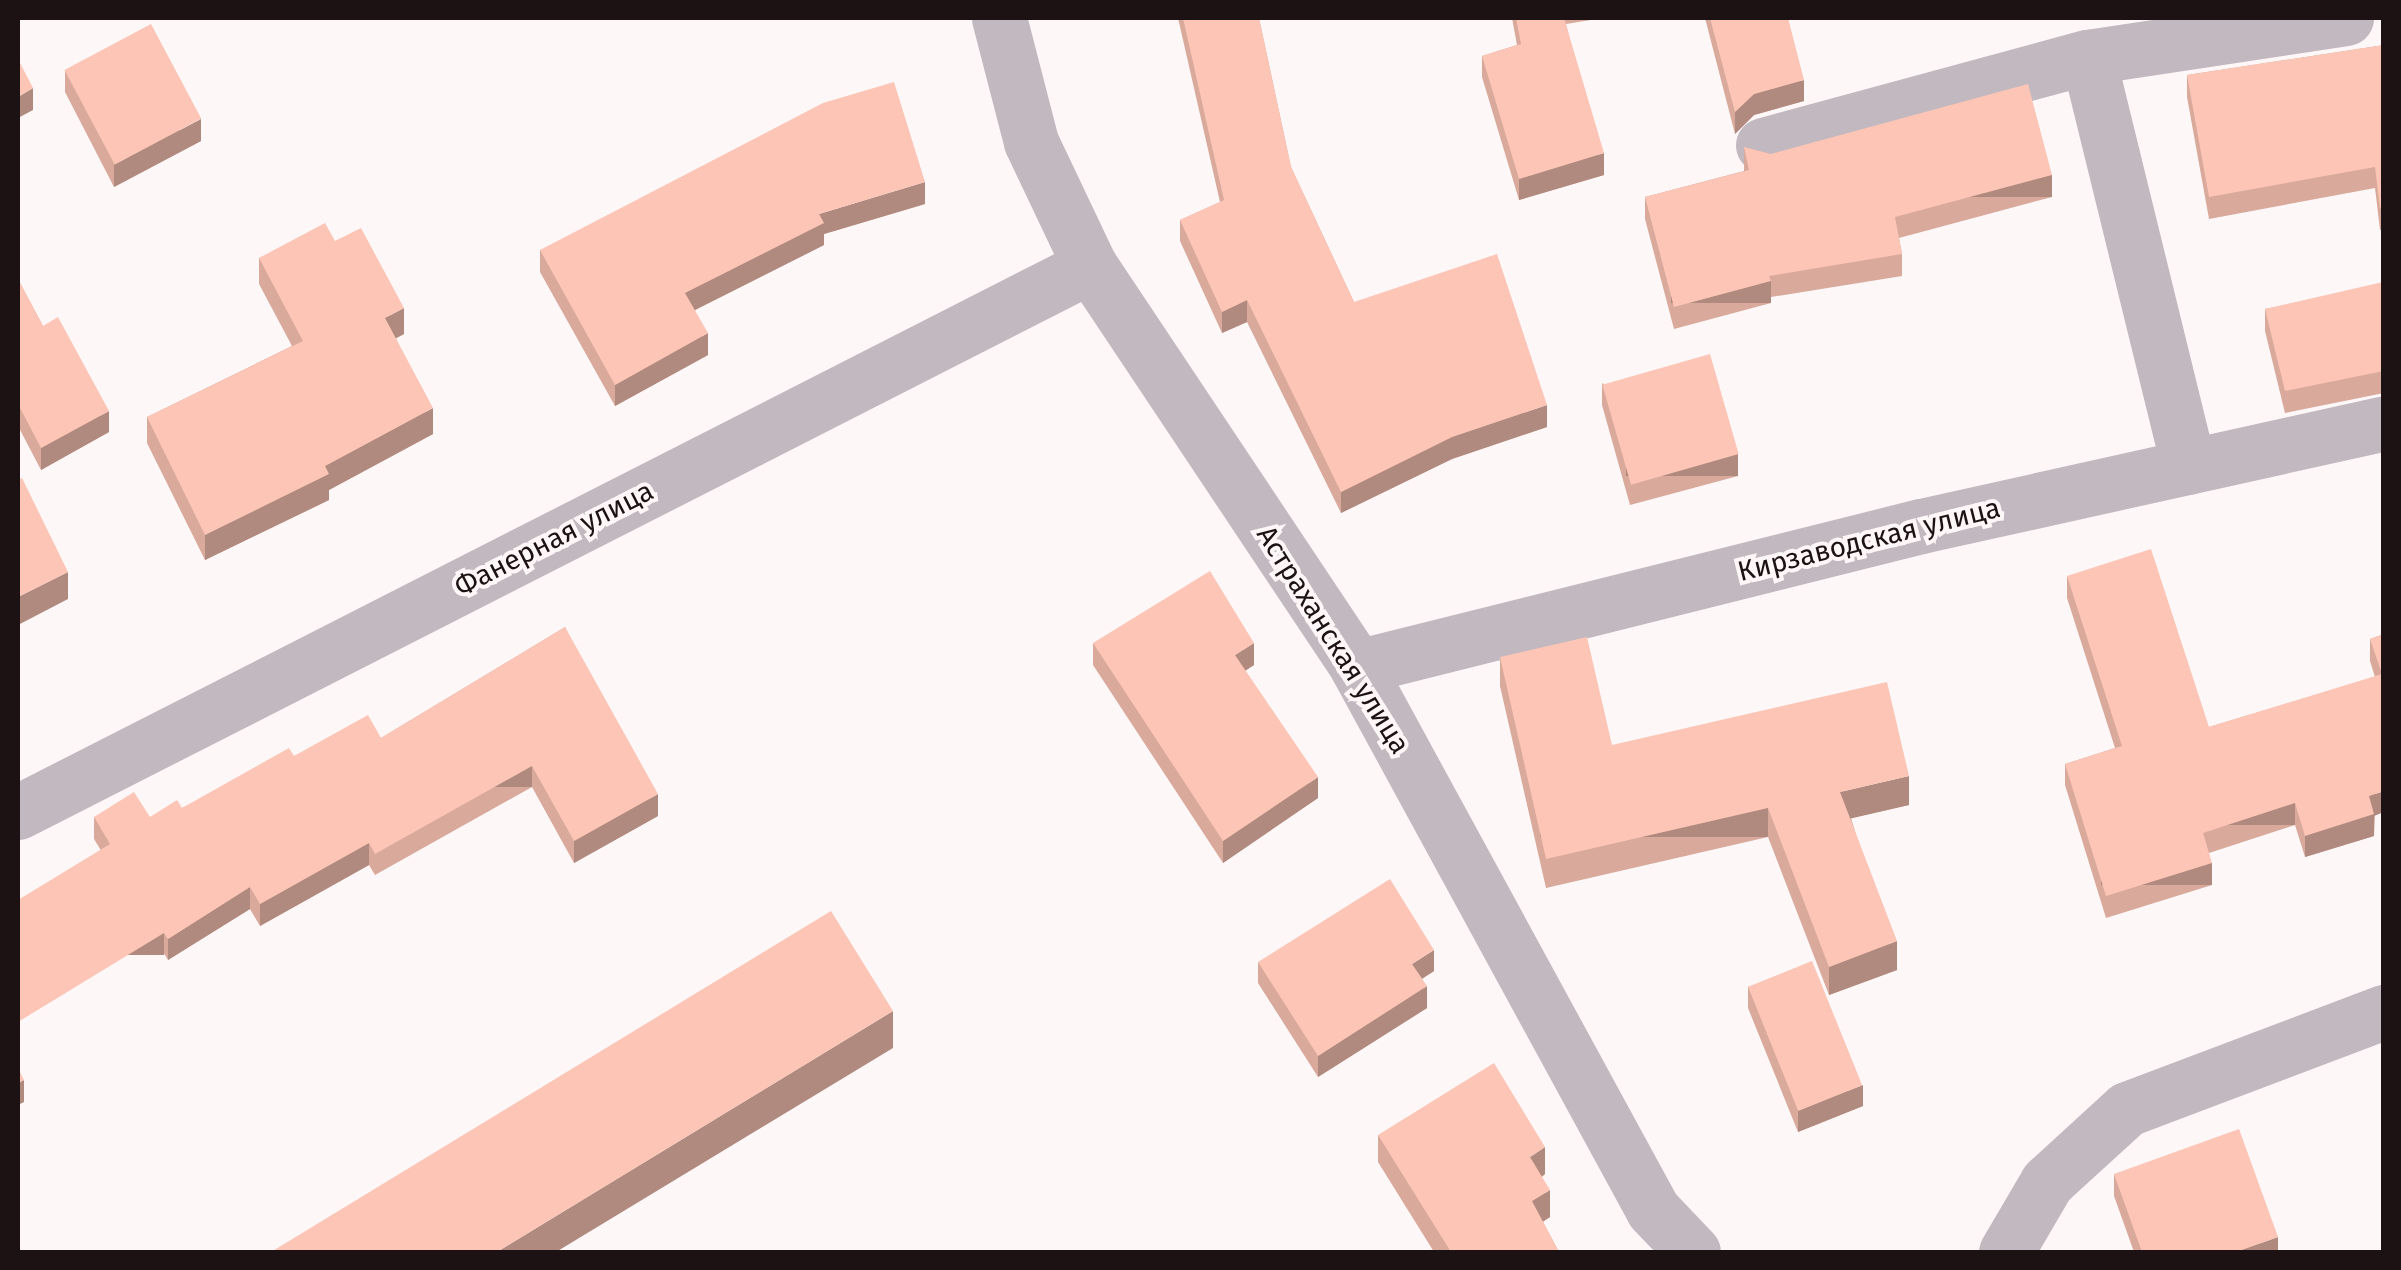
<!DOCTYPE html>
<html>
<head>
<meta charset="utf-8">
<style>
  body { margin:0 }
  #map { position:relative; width:2401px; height:1270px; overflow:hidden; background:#fdf7f8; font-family:"Fira Sans",sans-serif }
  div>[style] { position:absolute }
  .minor>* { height:55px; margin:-27.5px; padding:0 27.5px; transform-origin:27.5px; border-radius:27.5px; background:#c2b8bf }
  .wall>* { inset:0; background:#d9a99c }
  .shaded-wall>* { inset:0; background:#b08a7f; transform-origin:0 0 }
  .building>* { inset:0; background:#fcc5b5; transform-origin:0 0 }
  span { translate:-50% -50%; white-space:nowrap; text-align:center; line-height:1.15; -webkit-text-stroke:8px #fdf7f8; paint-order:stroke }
  .street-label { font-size:28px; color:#1c1214 }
  .frame { position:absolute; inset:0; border:20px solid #1c1214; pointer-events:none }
</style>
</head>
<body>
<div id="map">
  <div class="minor">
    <i style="left:999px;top:18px;width:128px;rotate:75.5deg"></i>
    <i style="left:1031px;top:142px;width:137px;rotate:64.6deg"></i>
    <i style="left:1090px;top:266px;width:482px;rotate:56.3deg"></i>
    <i style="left:1357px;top:667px;width:618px;rotate:61.4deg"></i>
    <i style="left:1653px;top:1210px;width:58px;rotate:46.4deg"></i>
    <i style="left:2088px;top:57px;width:422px;rotate:76.2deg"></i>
    <i style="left:1763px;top:145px;width:337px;rotate:-15.2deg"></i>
    <i style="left:2088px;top:57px;width:261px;rotate:-8.6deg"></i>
    <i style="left:1357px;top:667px;width:581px;rotate:-14.04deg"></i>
    <i style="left:1921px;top:526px;width:474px;rotate:-12.5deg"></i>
    <i style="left:18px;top:812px;width:1203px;rotate:-26.99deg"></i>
    <i style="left:2006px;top:1252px;width:81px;rotate:-59.6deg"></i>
    <i style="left:2047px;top:1182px;width:108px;rotate:-42.4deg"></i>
    <i style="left:2127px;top:1109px;width:275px;rotate:-20.7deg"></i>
  </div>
  <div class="wall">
    <i style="clip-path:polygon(1178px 18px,1259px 18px,1291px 167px,1354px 302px,1547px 427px,1452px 459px,1341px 513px,1247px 322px,1222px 333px,1180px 241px,1180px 220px,1220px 202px)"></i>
    <i style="clip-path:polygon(1512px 18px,1603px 18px,1566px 24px,1604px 175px,1519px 200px,1482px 77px,1482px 56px,1517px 45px)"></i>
    <i style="clip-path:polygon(1705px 18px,1788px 18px,1804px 101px,1754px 115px,1735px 134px)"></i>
    <i style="clip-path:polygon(2384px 45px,2384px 230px,2380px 230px,2375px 188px,2209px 219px,2187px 97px,2187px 75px)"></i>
    <i style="clip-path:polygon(65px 70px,201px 141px,114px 187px,65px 92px)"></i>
    <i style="clip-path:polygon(1744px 147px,1771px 154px,2052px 197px,1899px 238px,1902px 254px,1902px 276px,1771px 297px,1771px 303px,1674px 329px,1645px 219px,1645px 197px,1744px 171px)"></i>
    <i style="clip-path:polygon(925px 204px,824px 234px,824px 245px,695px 310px,708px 355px,615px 406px,540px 272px,540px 250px)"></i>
    <i style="clip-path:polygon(335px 241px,404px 334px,396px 338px,433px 434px,329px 490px,329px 500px,205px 560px,147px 443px,147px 417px,292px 346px,259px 284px,259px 258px)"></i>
    <i style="clip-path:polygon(18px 279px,43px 326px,109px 432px,41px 470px,18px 426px)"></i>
    <i style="clip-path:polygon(2384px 284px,2384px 393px,2285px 413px,2265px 331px,2265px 309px)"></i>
    <i style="clip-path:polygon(1602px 383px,1738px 476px,1630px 505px,1602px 405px)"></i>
    <i style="clip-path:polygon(2067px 576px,2209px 727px,2375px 677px,2370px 661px,2370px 639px,2384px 634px,2374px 836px,2305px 857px,2295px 825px,2209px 853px,2212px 885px,2106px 918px,2065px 785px,2065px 764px,2115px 748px,2067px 598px)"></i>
    <i style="clip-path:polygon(565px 627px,658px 816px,574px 863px,532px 787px,375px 875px,369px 865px,260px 926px,250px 909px,168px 960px,94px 839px,94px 817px,150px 817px,182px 808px,294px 756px,381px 738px)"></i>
    <i style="clip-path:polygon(1093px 643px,1254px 665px,1245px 671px,1318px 798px,1223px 863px,1093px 665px)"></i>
    <i style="clip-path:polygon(1500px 657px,1612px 745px,1909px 805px,1851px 818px,1897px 970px,1829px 995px,1768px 837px,1546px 888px,1500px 686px)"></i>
    <i style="clip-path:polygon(1258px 962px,1434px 971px,1422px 979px,1427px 1008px,1318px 1077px,1258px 983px)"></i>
    <i style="clip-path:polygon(1748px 986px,1863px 1106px,1798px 1132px,1748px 1008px)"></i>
    <i style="clip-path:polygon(1378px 1135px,1545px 1174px,1542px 1177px,1550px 1217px,1543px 1222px,1559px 1252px,1434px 1252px,1378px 1162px)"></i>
    <i style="clip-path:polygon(2114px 1174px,2278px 1252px,2134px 1252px,2114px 1196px)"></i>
  </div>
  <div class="shaded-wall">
    <i style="clip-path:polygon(1804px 80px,1804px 101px,1754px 115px,1735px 134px,1735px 112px,1754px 94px)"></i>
    <i style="clip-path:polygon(33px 88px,33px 110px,18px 118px,18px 97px)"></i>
    <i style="clip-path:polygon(201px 119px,201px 141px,114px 187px,114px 165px)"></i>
    <i style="clip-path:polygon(1604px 153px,1604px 175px,1519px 200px,1519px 179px)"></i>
    <i style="left:2052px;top:175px;width:22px;height:163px;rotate:90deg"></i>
    <i style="clip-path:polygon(925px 182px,925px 204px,824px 234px,824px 245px,685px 315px,685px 293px,819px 214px)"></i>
    <i style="left:1771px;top:281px;width:22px;height:100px;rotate:90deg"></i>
    <i style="clip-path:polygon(1247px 300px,1247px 322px,1222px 333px,1222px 312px)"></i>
    <i style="clip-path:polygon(404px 308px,404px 334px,385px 344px,385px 318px)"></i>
    <i style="clip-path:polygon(708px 333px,708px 355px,615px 406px,615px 385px)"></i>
    <i style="clip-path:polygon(1547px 405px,1547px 427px,1452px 459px,1341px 513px,1341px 492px,1452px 437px)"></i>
    <i style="clip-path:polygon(433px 408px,433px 434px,329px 490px,329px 500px,205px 560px,205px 535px,325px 466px)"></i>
    <i style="clip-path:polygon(109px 411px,109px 432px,41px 470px,41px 448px)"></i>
    <i style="left:1738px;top:454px;width:22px;height:112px;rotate:90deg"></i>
    <i style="clip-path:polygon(68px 572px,68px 599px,18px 625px,18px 597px)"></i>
    <i style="clip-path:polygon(1254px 643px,1254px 665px,1235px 677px,1235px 655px)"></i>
    <i style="left:532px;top:766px;width:21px;height:180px;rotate:90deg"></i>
    <i style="clip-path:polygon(1909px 776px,1909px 805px,1840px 821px,1840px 792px)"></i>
    <i style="clip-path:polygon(1318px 777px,1318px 798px,1223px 863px,1223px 841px)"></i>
    <i style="clip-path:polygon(2384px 791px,2384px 812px,2374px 816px,2374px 836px,2305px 857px,2305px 836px,2369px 796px)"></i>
    <i style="clip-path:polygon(658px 794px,658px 816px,574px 863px,574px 841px)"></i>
    <i style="left:2295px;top:803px;width:22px;height:97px;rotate:90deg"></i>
    <i style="left:1768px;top:808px;width:29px;height:228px;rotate:90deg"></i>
    <i style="clip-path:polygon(369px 843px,369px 865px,260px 926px,260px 904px)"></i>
    <i style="left:2212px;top:863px;width:22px;height:111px;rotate:90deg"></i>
    <i style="clip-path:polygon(250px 887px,250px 909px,168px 960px,168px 939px)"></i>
    <i style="left:164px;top:933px;width:22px;height:171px;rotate:90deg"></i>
    <i style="clip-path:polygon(1897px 941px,1897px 970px,1829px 995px,1829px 967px)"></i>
    <i style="clip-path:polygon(1434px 950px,1434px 971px,1412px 985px,1412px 964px)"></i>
    <i style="clip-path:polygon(1427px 986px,1427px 1008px,1318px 1077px,1318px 1056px)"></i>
    <i style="clip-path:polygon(893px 1011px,893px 1048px,556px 1252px,497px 1252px)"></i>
    <i style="clip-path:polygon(24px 1080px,24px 1102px,18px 1105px,18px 1083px)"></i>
    <i style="clip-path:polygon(1863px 1085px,1863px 1106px,1798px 1132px,1798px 1110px)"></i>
    <i style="clip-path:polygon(1545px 1147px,1545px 1174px,1530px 1184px,1530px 1157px)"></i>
    <i style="clip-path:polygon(1550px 1190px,1550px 1217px,1532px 1228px,1532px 1201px)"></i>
    <i style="clip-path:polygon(2278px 1237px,2278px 1252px,2236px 1252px)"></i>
  </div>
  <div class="building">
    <i style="clip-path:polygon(1183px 18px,1259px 18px,1291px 167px,1354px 302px,1497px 254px,1547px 405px,1452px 437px,1341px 492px,1247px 300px,1222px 312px,1180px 220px,1224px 200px)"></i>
    <i style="clip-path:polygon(1516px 18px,1564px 18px,1604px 153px,1519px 179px,1482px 56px,1521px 44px)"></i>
    <i style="clip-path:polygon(1710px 18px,1788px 18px,1804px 80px,1754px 94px,1735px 112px)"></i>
    <i style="left:151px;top:24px;width:107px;height:98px;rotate:62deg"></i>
    <i style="clip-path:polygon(2384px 45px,2384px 208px,2380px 208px,2375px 167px,2209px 197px,2187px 75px)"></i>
    <i style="clip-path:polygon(18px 59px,33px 88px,18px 97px)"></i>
    <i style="clip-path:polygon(894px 82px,925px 182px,819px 214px,824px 223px,685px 293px,708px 333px,615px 385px,540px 250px,823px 103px)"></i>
    <i style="clip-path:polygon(2028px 84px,2052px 175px,1895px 217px,1902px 254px,1769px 276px,1771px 281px,1674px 307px,1645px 197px,1749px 170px,1744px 147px,1771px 154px)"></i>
    <i style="clip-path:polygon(325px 223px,335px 241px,361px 228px,404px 308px,385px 318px,433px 408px,325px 466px,329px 474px,205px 535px,147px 417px,303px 341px,259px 258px)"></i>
    <i style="clip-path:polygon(18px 279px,43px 326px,58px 317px,109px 411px,41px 448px,18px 404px)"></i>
    <i style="clip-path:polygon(2383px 282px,2384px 371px,2285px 391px,2265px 309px)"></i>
    <i style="left:1710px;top:354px;width:104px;height:112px;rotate:74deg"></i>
    <i style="clip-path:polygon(22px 478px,68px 572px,18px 597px,18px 480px)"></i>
    <i style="clip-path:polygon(2151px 549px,2209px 727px,2382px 674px,2370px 639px,2384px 634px,2384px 791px,2369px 796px,2374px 814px,2305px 836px,2295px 803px,2203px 833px,2212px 863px,2106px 896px,2065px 764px,2122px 746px,2067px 576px)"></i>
    <i style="clip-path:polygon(1210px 571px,1254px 643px,1235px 655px,1318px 777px,1223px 841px,1093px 643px)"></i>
    <i style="clip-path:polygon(565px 627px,658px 794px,574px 841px,532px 766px,375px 854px,369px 843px,260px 904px,250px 887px,168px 939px,164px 933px,18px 1022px,18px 900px,110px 844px,94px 817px,134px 792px,150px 817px,177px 800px,182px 808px,289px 748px,294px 756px,368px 715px,381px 738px)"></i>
    <i style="clip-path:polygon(1587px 637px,1612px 745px,1887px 682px,1909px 776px,1840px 792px,1897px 941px,1829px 967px,1768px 808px,1546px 859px,1500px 657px)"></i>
    <i style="clip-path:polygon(1390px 879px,1434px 950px,1412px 964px,1427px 986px,1318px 1056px,1258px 962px)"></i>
    <i style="clip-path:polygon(831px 911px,893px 1011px,497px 1252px,271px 1252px)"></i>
    <i style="left:1812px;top:961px;width:134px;height:69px;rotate:68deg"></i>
    <i style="clip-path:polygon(1494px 1063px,1545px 1147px,1530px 1157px,1550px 1190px,1532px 1201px,1559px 1252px,1451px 1252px,1378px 1135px)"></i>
    <i style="clip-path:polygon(18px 1068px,24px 1080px,18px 1083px)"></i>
    <i style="clip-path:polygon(2239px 1129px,2278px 1237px,2236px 1252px,2142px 1252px,2114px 1174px)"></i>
  </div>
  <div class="street-label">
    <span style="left:554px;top:539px;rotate:-27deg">Фанерная улица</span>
    <span style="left:1869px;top:540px;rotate:-14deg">Кирзаводская улица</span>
    <span style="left:1333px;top:640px;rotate:58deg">Астраханская улица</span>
  </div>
  <div class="frame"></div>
</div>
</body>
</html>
